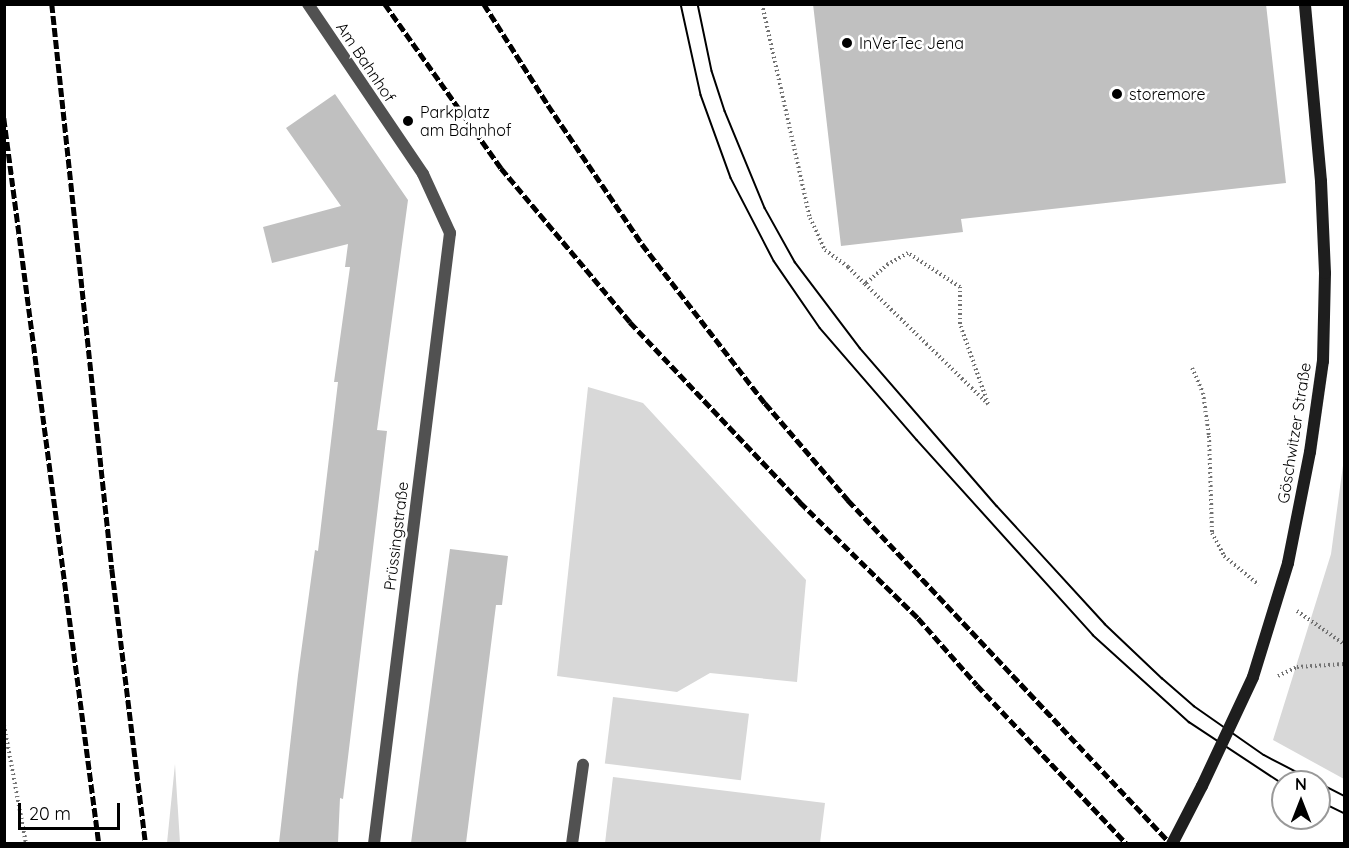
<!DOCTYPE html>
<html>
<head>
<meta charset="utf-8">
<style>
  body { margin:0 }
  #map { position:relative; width:1349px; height:848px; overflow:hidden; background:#fff; font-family:Quicksand,sans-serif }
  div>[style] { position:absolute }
  .green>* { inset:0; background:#d8d8d8; transform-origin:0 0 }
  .building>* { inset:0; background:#c0c0c0 }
  .path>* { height:4px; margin-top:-2px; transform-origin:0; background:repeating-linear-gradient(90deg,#737373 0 1.5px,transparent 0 4.5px) }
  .service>* { height:12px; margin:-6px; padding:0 6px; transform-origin:6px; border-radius:6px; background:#515151 }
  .minor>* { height:12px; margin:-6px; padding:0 6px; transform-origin:6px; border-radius:6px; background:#515151 }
  .secondary>* { height:12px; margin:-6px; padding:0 6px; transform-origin:6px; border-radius:6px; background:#1e1e1e }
  .tram>* { height:1.5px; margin:-0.75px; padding:0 0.75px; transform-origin:0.75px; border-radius:0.75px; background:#000 }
  .rail>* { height:4.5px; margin-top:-2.25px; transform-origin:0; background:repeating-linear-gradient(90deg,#000 0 9px,transparent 0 12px) }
  .secondary-bridge>* { height:12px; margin:-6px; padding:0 6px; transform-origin:6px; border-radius:6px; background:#1e1e1e }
  .dots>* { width:16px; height:16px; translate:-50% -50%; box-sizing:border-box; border:3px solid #fff; border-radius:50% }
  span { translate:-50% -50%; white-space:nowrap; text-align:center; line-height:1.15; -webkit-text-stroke:5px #fff; paint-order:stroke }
  .poi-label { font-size:16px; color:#000 }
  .left { translate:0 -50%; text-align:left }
  .street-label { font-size:16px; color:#000 }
  .frame { position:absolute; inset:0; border:6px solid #000; pointer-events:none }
  .north { position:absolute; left:1271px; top:770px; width:60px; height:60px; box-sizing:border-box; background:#fff; border:2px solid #999; border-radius:50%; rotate:0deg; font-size:16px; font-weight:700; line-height:24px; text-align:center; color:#000 }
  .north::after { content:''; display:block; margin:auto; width:21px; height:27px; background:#000; clip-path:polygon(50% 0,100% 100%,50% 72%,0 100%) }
  .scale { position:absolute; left:18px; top:803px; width:102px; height:27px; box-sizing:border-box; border:3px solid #000; border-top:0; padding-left:8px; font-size:18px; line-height:21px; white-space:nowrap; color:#000; -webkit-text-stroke:4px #fff; paint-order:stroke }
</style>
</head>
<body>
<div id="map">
  <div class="green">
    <i style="clip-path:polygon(588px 387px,643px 403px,806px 580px,797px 682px,710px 673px,677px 692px,557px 676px)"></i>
    <i style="clip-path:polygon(1344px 458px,1344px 779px,1273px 740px,1331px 554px)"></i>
    <i style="left:613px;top:697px;width:137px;height:67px;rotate:7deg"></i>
    <i style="clip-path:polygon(175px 764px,180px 843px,167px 843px)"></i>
    <i style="clip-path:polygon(613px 777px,825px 803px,820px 843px,605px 843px)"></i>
  </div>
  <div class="building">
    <i style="clip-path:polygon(813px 4px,1266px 4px,1286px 183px,961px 219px,963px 232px,841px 246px)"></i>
    <i style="clip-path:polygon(335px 94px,408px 200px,377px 430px,387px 431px,343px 799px,340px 798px,338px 843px,279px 843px,298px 675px,315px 550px,318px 551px,338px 382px,334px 382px,350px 267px,345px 267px,348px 244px,272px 263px,263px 227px,341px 206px,286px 128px)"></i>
    <i style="clip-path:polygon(450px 549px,508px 556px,502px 605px,496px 605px,466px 843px,411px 843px)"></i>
  </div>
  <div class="path">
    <i style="left:762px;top:4px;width:219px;rotate:77.4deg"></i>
    <i style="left:810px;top:218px;width:35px;rotate:65deg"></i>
    <i style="left:825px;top:250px;width:29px;rotate:36deg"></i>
    <i style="left:848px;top:267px;width:24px;rotate:45deg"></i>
    <i style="left:865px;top:284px;width:172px;rotate:44.3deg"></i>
    <i style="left:988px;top:404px;width:85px;rotate:-109.3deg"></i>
    <i style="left:960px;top:324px;width:37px;rotate:-90deg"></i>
    <i style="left:960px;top:287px;width:62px;rotate:-146.8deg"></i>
    <i style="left:908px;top:253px;width:23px;rotate:151deg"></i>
    <i style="left:888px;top:264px;width:30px;rotate:139deg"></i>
    <i style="left:1192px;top:368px;width:27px;rotate:66deg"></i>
    <i style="left:1203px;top:393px;width:43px;rotate:82.1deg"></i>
    <i style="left:1209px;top:436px;width:97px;rotate:88.2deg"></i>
    <i style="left:1212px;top:533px;width:26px;rotate:62deg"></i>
    <i style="left:1224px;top:556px;width:45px;rotate:39.6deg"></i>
    <i style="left:1297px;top:611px;width:57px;rotate:35.1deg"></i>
    <i style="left:1278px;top:676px;width:21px;rotate:-25deg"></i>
    <i style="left:1297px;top:667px;width:47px;rotate:-3.7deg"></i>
    <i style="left:4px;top:725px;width:121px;rotate:79.5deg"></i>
  </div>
  <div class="service">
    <i style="left:572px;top:844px;width:80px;rotate:-82.1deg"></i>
  </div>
  <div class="minor">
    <i style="left:308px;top:4px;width:205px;rotate:55.9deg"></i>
    <i style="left:423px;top:174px;width:65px;rotate:65.4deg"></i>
    <i style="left:450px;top:233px;width:616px;rotate:97.09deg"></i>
  </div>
  <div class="secondary">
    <i style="left:1288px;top:563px;width:113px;rotate:-78.8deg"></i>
    <i style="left:1310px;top:452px;width:92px;rotate:-81.9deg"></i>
    <i style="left:1323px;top:361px;width:88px;rotate:-88.7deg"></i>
    <i style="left:1325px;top:273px;width:92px;rotate:-92.5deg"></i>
    <i style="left:1321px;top:181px;width:178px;rotate:-95.2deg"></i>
  </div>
  <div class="tram">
    <i style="left:681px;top:4px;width:93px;rotate:77.6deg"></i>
    <i style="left:701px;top:95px;width:88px;rotate:70.1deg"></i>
    <i style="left:731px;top:178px;width:93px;rotate:62.6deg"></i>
    <i style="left:774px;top:261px;width:81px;rotate:55.5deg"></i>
    <i style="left:820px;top:328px;width:148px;rotate:49.1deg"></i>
    <i style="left:917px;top:440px;width:263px;rotate:47.9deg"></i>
    <i style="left:1093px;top:635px;width:130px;rotate:42.2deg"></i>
    <i style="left:1189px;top:722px;width:113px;rotate:33.4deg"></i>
    <i style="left:698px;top:4px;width:68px;rotate:78.2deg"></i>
    <i style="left:712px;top:71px;width:42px;rotate:72deg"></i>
    <i style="left:725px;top:111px;width:105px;rotate:67.6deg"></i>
    <i style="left:765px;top:208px;width:62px;rotate:60.9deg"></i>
    <i style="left:795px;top:262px;width:108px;rotate:52.9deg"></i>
    <i style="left:860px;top:348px;width:209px;rotate:49.1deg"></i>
    <i style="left:997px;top:506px;width:160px;rotate:47.5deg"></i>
    <i style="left:1105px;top:624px;width:79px;rotate:43.5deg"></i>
    <i style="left:1162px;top:678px;width:43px;rotate:41.2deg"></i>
    <i style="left:1194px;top:706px;width:85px;rotate:35deg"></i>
    <i style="left:1264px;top:755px;width:59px;rotate:27.4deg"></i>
    <i style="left:1319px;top:783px;width:28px;rotate:27deg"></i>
    <i style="left:1319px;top:801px;width:28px;rotate:26deg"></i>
  </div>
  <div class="rail">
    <i style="left:52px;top:4px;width:568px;rotate:83.94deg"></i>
    <i style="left:112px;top:569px;width:277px;rotate:83deg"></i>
    <i style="left:385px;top:4px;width:201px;rotate:54.7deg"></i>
    <i style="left:501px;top:168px;width:201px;rotate:50deg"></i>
    <i style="left:630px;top:322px;width:248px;rotate:46.6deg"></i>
    <i style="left:800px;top:502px;width:165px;rotate:44.5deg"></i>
    <i style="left:918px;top:618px;width:89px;rotate:48.6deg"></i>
    <i style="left:977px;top:685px;width:219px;rotate:46.7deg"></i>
    <i style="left:484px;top:4px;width:120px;rotate:57.6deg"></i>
    <i style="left:548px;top:105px;width:168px;rotate:55.9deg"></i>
    <i style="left:642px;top:244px;width:201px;rotate:52.3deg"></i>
    <i style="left:765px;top:403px;width:128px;rotate:49.4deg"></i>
    <i style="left:848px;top:500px;width:472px;rotate:46.8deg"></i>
    <i style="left:4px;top:118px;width:732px;rotate:82.54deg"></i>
  </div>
  <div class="secondary-bridge">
    <i style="left:1172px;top:844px;width:65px;rotate:-62.7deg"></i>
    <i style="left:1202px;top:786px;width:120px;rotate:-64.9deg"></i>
    <i style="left:1253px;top:677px;width:119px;rotate:-72.9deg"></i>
  </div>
  <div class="dots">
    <i style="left:847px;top:43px;background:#000"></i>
    <i style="left:1117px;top:94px;background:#000"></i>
    <i style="left:408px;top:121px;background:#000"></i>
  </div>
  <div class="poi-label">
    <span class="left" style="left:859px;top:43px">InVerTec Jena</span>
    <span class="left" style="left:1129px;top:94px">storemore</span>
    <span class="left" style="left:420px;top:121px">Parkplatz<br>am Bahnhof</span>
  </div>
  <div class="street-label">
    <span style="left:366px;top:62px;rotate:56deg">Am Bahnhof</span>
    <span style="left:1294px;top:433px;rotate:-81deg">Göschwitzer Straße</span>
    <span style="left:396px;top:536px;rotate:-83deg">Prüssingstraße</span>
  </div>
  <div class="frame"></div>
  <div class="north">N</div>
  <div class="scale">20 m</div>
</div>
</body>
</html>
